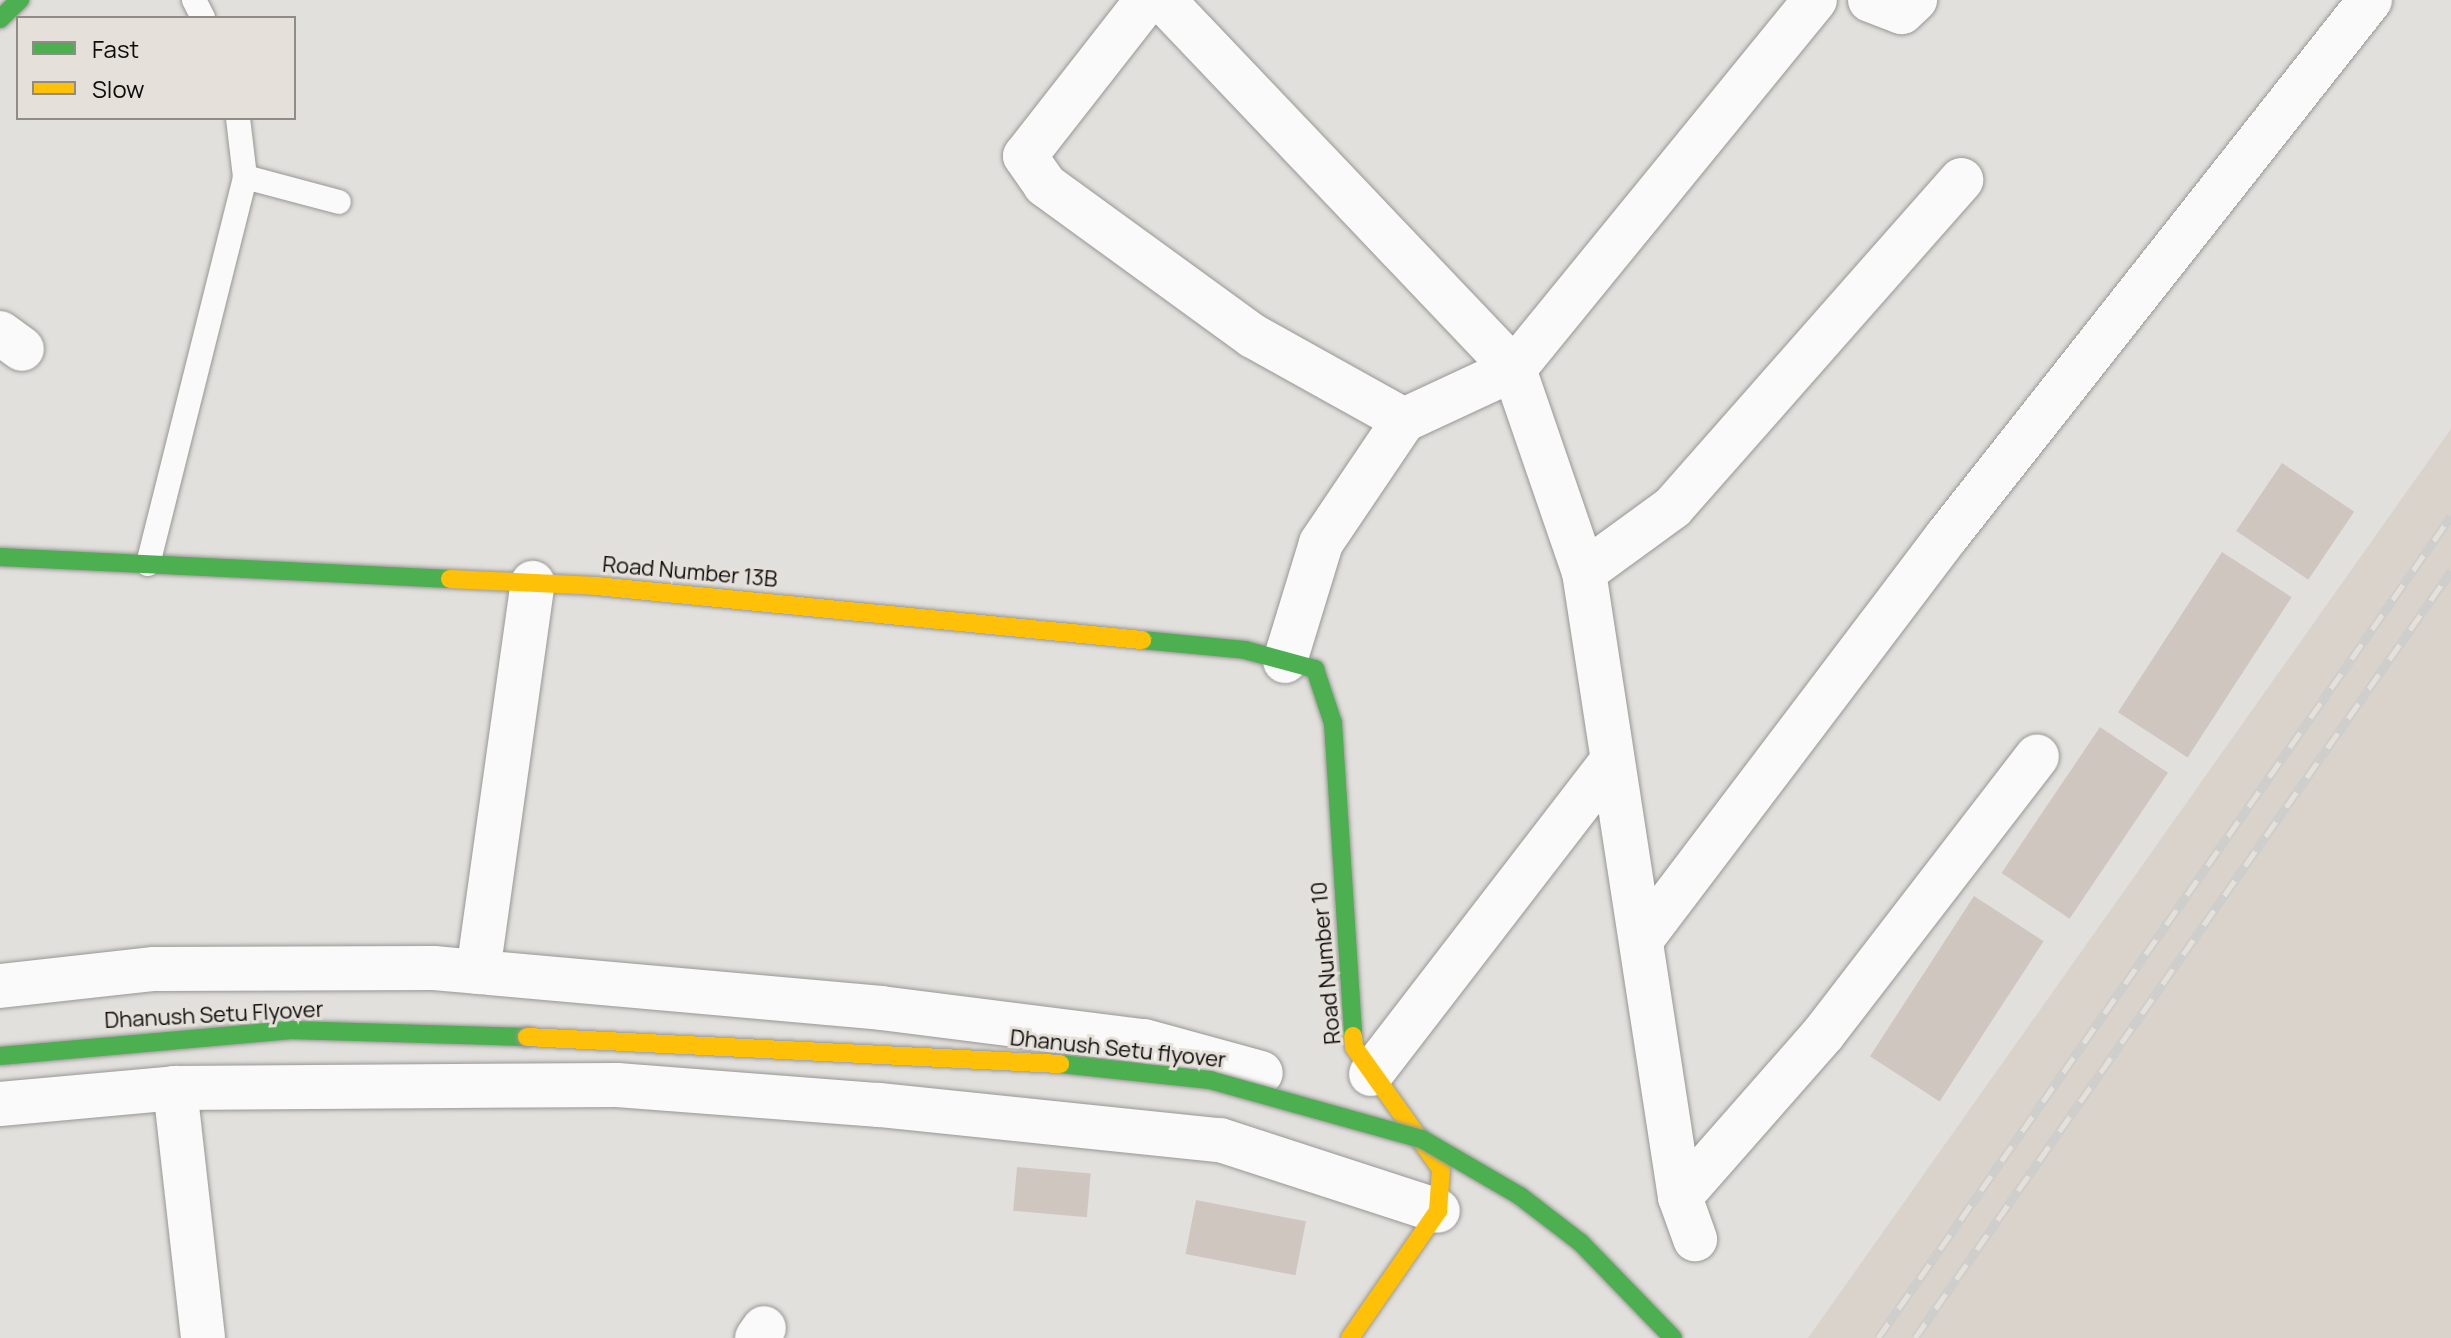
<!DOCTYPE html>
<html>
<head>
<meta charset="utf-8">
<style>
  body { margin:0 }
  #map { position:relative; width:2451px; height:1338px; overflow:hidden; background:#e2e0dd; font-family:Manrope,sans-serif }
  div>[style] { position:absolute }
  .built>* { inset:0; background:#d9d3cb }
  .building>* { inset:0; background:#cfc6c0; transform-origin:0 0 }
  .roads { filter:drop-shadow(0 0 2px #989794) drop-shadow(0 0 2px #989794) }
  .lane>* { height:24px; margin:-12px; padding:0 12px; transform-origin:12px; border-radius:12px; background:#fbfafa }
  .street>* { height:44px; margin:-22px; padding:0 22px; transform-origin:22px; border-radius:22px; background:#fbfafa }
  .fast>* { height:18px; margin:-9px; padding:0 9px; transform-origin:9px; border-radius:9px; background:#4caf50 }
  .slow>* { height:18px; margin:-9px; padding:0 9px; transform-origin:9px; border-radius:9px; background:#ffc107 }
  .rail>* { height:9px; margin-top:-4.5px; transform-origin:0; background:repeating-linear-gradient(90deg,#e5e0da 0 18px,#cececd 0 36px); box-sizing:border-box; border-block:2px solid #cececd }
  .bridges { filter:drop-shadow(0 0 2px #989794) drop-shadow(0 0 2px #989794) }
  .fast-bridge>* { height:18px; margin:-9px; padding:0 9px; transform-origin:9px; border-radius:9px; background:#4caf50 }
  .slow-bridge>* { height:18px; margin:-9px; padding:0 9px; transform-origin:9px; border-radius:9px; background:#ffc107 }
  span { translate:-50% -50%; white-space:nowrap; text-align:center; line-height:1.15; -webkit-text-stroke:6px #e5e0da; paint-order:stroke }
  .street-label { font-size:22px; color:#0d0c0a }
  .legend { position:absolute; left:16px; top:16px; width:280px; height:104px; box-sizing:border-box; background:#e5e0da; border:2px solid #8f8b87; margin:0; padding:10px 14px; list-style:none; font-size:24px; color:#0d0c0a }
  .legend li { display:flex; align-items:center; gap:16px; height:40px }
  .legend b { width:40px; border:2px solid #8f8b87 }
</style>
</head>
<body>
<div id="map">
  <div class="built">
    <i style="clip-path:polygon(2451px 429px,2451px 1338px,1808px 1338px,2158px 843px)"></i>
  </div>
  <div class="building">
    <i style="left:2282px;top:463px;width:87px;height:82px;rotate:34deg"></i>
    <i style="left:2222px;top:552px;width:83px;height:191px;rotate:33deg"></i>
    <i style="left:2100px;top:727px;width:82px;height:176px;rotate:34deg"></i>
    <i style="left:1974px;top:896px;width:83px;height:191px;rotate:33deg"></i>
    <i style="left:1017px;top:1167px;width:74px;height:44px;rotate:5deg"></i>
    <i style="left:1196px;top:1200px;width:112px;height:55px;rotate:11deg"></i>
  </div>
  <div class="roads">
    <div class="lane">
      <i style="left:194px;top:0;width:20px;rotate:63deg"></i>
      <i style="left:245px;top:177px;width:97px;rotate:14.9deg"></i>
      <i style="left:148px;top:564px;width:399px;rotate:-75.9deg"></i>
      <i style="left:245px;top:177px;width:59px;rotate:-96.8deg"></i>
    </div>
    <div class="street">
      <i style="left:1147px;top:0;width:198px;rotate:128deg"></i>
      <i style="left:1025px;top:156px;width:35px;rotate:55deg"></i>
      <i style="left:1045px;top:185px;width:257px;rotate:36deg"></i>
      <i style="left:1253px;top:336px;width:173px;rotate:29.1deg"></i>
      <i style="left:1404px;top:420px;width:121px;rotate:-24.9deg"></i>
      <i style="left:1514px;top:369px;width:476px;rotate:-50.8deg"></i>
      <i style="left:1163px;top:0;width:509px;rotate:46.43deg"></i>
      <i style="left:1514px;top:369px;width:215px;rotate:71deg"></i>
      <i style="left:1584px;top:572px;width:632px;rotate:81.27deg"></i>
      <i style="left:1680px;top:1197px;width:45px;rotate:70.3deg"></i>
      <i style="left:1870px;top:0;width:34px;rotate:21deg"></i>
      <i style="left:1902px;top:12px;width:18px;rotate:-43deg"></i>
      <i style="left:0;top:333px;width:27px;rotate:36deg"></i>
      <i style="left:1584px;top:572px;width:110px;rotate:-36.1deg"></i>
      <i style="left:1673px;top:507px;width:436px;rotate:-48.6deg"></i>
      <i style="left:1285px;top:661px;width:123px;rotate:-73deg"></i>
      <i style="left:1321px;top:543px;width:148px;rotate:-56deg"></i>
      <i style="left:1641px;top:940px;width:507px;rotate:-52.86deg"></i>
      <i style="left:1947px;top:536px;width:683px;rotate:-51.72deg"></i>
      <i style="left:478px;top:972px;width:393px;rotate:-82deg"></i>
      <i style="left:0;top:986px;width:155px;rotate:-6.3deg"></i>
      <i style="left:154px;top:969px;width:280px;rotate:-0.2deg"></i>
      <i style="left:434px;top:968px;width:449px;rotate:5.1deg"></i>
      <i style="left:881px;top:1008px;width:265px;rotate:7.2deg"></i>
      <i style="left:1144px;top:1041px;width:121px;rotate:15.3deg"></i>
      <i style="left:1371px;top:1074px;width:395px;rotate:-52.4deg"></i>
      <i style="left:175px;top:1088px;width:252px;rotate:83.6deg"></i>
      <i style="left:0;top:1104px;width:176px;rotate:-5.2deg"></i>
      <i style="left:175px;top:1088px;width:442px;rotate:-0.4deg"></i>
      <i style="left:617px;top:1085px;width:263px;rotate:4.4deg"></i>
      <i style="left:879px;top:1105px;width:343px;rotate:5.9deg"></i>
      <i style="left:1220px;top:1140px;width:229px;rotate:18deg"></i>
      <i style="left:1680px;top:1197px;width:218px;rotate:-48.7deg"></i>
      <i style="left:1824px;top:1033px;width:349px;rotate:-52.4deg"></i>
      <i style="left:757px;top:1338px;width:12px;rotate:-55deg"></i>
    </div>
    <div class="fast">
      <i style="left:0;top:19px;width:28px;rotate:-44deg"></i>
      <i style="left:0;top:557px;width:451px;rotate:2.8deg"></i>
      <i style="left:1142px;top:640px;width:103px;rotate:5.5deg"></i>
      <i style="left:1245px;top:650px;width:73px;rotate:15.2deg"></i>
      <i style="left:1315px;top:669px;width:57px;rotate:71.6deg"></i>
      <i style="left:1333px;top:723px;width:314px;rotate:86.3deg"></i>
      <i style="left:0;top:1056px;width:290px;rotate:-5.1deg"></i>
      <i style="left:289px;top:1030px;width:238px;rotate:1.7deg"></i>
    </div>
    <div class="slow">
      <i style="left:450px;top:579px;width:146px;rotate:2.7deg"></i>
      <i style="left:596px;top:586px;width:549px;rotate:5.65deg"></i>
      <i style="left:1350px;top:1338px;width:155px;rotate:-55.3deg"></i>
      <i style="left:1438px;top:1211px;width:42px;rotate:-85.9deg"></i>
      <i style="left:1441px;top:1169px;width:150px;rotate:-125.5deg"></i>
      <i style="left:1354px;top:1047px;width:11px;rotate:-95deg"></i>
    </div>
  </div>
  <div class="rail">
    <i style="left:1878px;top:1338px;width:1002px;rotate:-55.12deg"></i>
    <i style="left:1915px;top:1338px;width:936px;rotate:-55.05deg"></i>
  </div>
  <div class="bridges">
    <div class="fast-bridge">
      <i style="left:1060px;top:1064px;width:151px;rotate:6.1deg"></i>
      <i style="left:1210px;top:1080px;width:220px;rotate:15.6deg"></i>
      <i style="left:1422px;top:1139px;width:113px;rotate:30.2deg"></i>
      <i style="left:1520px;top:1196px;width:77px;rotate:37.6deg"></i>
      <i style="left:1581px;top:1243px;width:132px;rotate:45.9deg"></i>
    </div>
    <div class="slow-bridge">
      <i style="left:527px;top:1037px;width:534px;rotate:2.9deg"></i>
    </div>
  </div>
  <div class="street-label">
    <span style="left:690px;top:572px;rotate:5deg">Road Number 13B</span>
    <span style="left:1326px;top:963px;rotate:-95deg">Road Number 10</span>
    <span style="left:214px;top:1015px;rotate:-3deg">Dhanush Setu Flyover</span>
    <span style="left:1118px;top:1049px;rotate:6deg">Dhanush Setu flyover</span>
  </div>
  <ul class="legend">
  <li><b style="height:10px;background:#4caf50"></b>Fast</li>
  <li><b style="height:10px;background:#ffc107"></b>Slow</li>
  </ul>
</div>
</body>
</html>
